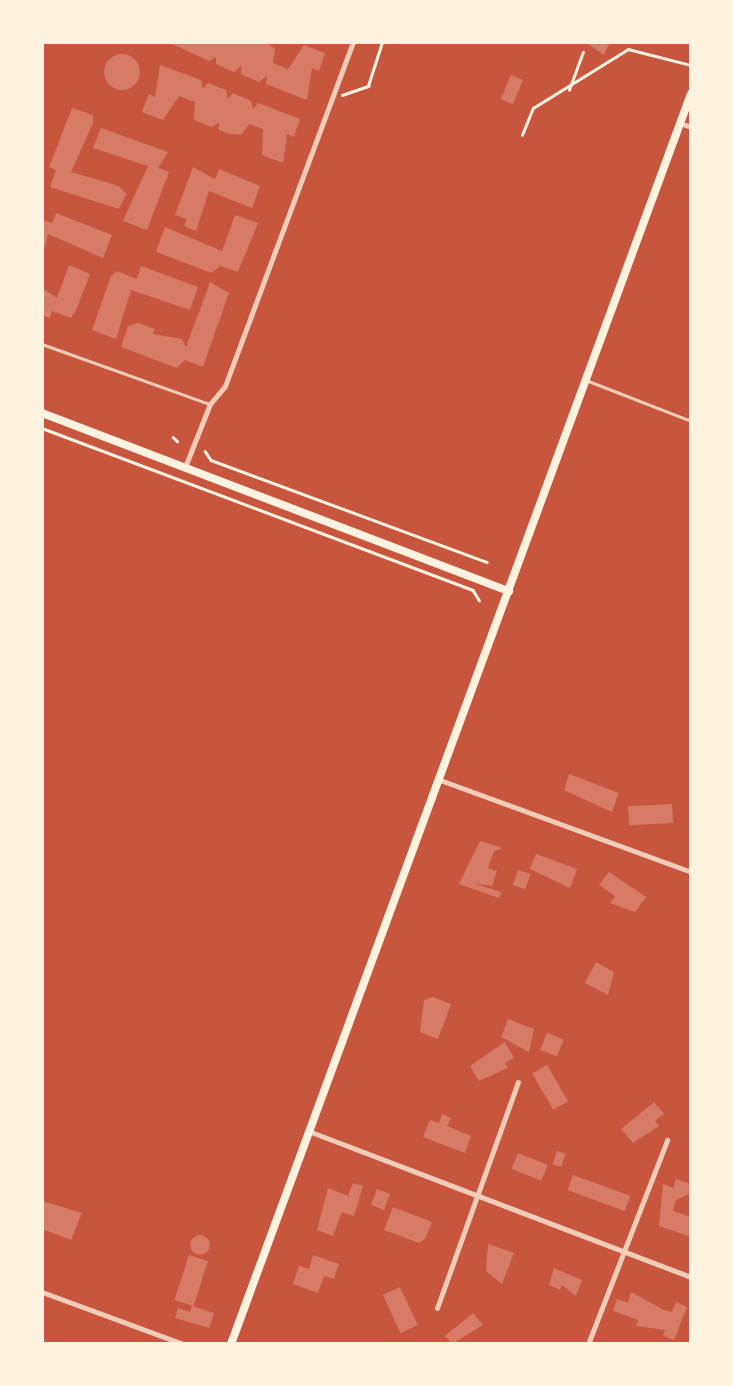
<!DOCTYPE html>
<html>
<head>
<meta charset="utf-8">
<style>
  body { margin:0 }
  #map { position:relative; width:733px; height:1386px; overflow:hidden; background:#c8553d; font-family:"Noto Sans",sans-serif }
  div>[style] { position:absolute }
  .building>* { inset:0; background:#d67c66; transform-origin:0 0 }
  .round { border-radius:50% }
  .path>* { height:2.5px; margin:-1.25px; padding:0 1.25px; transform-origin:1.25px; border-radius:1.25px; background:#fff3e0 }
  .service>* { height:2.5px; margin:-1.25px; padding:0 1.25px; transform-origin:1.25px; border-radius:1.25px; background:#f1ccb7 }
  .minor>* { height:5px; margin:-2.5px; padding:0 2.5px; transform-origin:2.5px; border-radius:2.5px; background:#f1ccb7 }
  .secondary>* { height:8px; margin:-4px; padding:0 4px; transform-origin:4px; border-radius:4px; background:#fff3e0 }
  span { translate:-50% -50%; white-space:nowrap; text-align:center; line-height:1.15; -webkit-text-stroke:6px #fff3e0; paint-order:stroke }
  .frame { position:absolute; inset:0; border:44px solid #fff3e0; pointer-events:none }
</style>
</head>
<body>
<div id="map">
  <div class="building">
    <i style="clip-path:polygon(168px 42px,266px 42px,275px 49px,273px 63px,288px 69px,304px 45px,325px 53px,319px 71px,312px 68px,307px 100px,266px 84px,267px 76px,259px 82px,241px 74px,241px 66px,234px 72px,216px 64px,216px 57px,209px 61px)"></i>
    <i style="clip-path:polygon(585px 42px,610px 42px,604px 55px)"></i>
    <i class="round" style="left:104px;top:54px;width:36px;height:36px"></i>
    <i style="clip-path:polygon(160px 65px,201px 80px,203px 89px,208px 83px,226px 90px,228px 99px,233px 93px,251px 101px,253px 109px,258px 103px,300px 119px,294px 137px,287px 134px,283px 163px,262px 155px,263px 129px,249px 124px,241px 135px,230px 134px,219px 130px,219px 122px,212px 127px,194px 120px,195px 102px,179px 96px,163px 120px,142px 112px,149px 94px,155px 97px)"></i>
    <i style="left:511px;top:75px;width:13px;height:26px;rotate:23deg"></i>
    <i style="clip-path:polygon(72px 108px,93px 115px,93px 123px,71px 172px,119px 186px,126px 194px,119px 209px,50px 187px,56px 170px,49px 167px)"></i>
    <i style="clip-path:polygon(101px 128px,168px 152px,158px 168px,169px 172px,147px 230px,123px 221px,148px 166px,93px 148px)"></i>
    <i style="clip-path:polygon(193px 167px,215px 179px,219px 169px,260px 186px,252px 208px,209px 191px,196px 231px,184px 226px,187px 219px,175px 215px)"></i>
    <i style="clip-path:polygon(56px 213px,112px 235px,103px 258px,48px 234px,42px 258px,42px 220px,52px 223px)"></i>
    <i style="clip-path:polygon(235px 215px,258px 223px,238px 272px,220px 266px,212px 273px,156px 252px,165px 227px,222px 251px)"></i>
    <i style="clip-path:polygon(69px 265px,90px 274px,77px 308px,71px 318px,52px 311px,50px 318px,42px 315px,42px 288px,57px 298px)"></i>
    <i style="clip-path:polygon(141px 266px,198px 287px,190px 310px,131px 290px,116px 339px,92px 330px,111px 276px,116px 271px,137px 279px)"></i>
    <i style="clip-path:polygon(210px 282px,229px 293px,203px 367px,185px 360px,177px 368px,121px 347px,128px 326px,138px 323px,155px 329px,153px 334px,182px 339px,186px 347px)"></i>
    <i style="clip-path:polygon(569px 774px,619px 793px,612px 812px,564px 790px)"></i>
    <i style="left:672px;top:804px;width:19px;height:44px;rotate:87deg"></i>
    <i style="clip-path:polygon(480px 841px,503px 848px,494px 851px,488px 868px,497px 871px,492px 886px,473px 883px,501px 892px,499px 898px,459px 884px)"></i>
    <i style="clip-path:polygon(536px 854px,577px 869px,570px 888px,530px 869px)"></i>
    <i style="left:518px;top:870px;width:13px;height:16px;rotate:18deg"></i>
    <i style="clip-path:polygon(609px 872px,646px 897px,635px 912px,610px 903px,615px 896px,599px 885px)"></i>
    <i style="clip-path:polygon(596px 962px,614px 972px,608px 995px,585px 983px)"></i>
    <i style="clip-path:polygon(433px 997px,451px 1004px,438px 1039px,420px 1032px,424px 1000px)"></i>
    <i style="clip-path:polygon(508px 1019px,534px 1029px,529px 1052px,501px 1037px)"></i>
    <i style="left:547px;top:1033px;width:18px;height:18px;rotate:22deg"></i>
    <i style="clip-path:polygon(505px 1042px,514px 1058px,505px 1063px,508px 1068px,479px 1081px,470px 1066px)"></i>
    <i style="left:547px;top:1065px;width:42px;height:17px;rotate:60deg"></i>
    <i style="clip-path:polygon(654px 1102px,664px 1114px,655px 1121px,659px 1126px,633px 1143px,621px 1129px)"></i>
    <i style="clip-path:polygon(442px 1114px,451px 1118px,447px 1126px,471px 1136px,465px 1153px,423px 1137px,430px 1120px,439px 1123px)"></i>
    <i style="left:557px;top:1151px;width:9px;height:14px;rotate:18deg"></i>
    <i style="left:518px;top:1153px;width:32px;height:17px;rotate:22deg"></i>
    <i style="left:573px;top:1175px;width:61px;height:16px;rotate:20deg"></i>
    <i style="clip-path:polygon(676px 1179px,691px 1184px,691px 1193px,676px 1200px,673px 1211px,691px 1217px,691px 1237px,659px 1226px,663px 1184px,673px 1188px)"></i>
    <i style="clip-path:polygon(353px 1183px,363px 1186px,354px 1216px,342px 1212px,333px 1236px,317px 1230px,328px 1188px,348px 1196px)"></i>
    <i style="left:377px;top:1189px;width:14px;height:17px;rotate:21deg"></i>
    <i style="clip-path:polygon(42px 1201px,82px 1213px,71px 1240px,42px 1229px)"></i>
    <i style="clip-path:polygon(393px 1207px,432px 1222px,425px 1239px,419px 1243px,384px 1230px)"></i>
    <i class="round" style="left:190px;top:1235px;width:20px;height:20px"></i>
    <i style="clip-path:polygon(488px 1244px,514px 1253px,502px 1284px,486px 1271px)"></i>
    <i style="left:189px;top:1255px;width:20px;height:47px;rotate:18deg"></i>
    <i style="clip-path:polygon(313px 1255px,339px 1264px,334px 1279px,324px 1276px,318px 1293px,293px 1284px,299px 1266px,309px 1269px)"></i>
    <i style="clip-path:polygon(554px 1268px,582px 1280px,576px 1296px,562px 1285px,560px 1290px,549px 1285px)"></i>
    <i style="left:400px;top:1287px;width:42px;height:19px;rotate:65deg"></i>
    <i style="clip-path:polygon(631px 1292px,664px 1310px,672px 1312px,676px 1302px,687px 1307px,674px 1340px,663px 1336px,665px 1330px,636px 1326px,638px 1320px,613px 1311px,617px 1299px,628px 1303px)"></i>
    <i style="clip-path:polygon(192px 1306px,214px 1313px,209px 1328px,175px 1318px,178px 1308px,190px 1312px)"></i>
    <i style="clip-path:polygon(473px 1313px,483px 1325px,452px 1344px,445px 1336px)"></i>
  </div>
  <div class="path">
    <i style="left:569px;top:90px;width:40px;rotate:-69.8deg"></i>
    <i style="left:342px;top:95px;width:28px;rotate:-19deg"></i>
    <i style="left:368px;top:86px;width:46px;rotate:-72.3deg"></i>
    <i style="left:522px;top:135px;width:29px;rotate:-68deg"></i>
    <i style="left:533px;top:108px;width:112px;rotate:-31.8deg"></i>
    <i style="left:628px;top:49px;width:65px;rotate:14.3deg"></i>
    <i style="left:42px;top:428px;width:460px;rotate:20.6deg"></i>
    <i style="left:473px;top:590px;width:12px;rotate:59deg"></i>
    <i style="left:173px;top:437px;width:6px;rotate:45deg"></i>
    <i style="left:205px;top:451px;width:11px;rotate:56deg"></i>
    <i style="left:211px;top:460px;width:294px;rotate:20.3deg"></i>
  </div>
  <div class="service">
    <i style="left:42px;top:344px;width:178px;rotate:19.7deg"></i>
    <i style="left:586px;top:380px;width:113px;rotate:21.3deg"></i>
  </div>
  <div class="minor">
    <i style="left:680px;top:123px;width:12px;rotate:20deg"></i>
    <i style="left:185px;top:467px;width:68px;rotate:-68.4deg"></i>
    <i style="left:210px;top:404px;width:23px;rotate:-50deg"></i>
    <i style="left:225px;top:386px;width:367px;rotate:-69.6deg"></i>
    <i style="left:440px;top:780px;width:267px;rotate:20.1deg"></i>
    <i style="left:311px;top:1132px;width:407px;rotate:20.9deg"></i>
    <i style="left:42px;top:1292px;width:150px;rotate:20.2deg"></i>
    <i style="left:437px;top:1308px;width:240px;rotate:-70.3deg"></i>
    <i style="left:588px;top:1344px;width:219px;rotate:-68.8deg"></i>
  </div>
  <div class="secondary">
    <i style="left:42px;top:413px;width:500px;rotate:20.9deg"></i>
    <i style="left:231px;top:1344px;width:1332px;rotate:-69.8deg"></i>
  </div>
  <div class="frame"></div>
</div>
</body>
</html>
